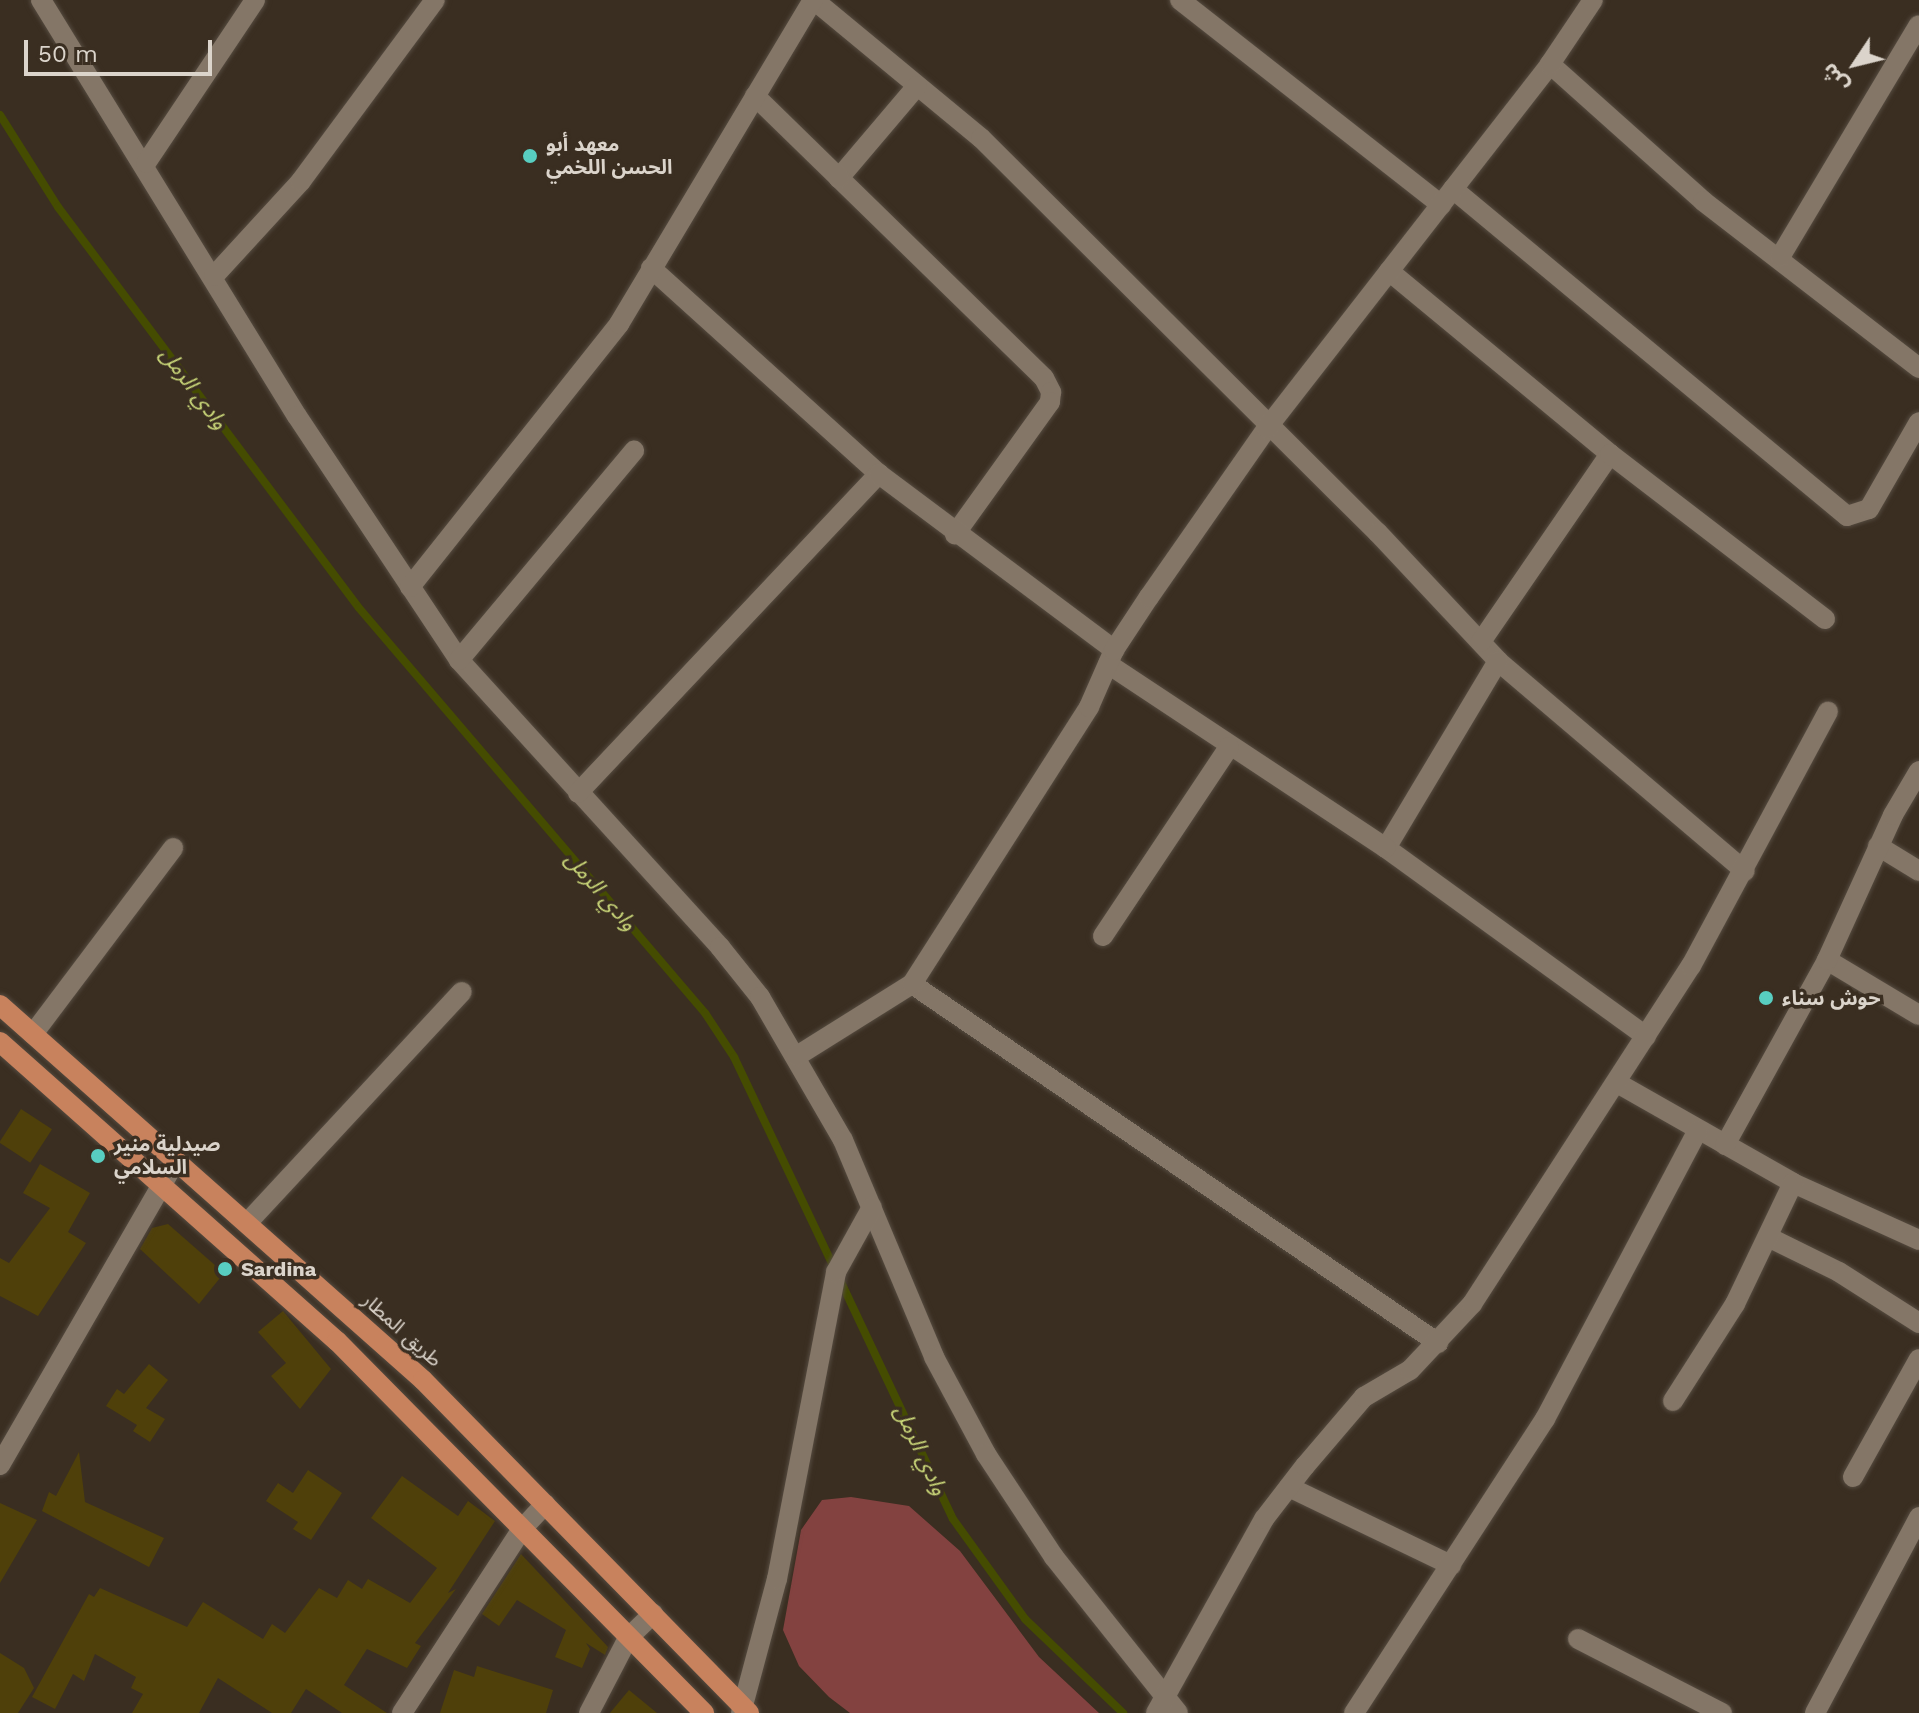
<!DOCTYPE html>
<html>
<head>
<meta charset="utf-8">
<style>
  body { margin:0 }
  #map { position:relative; width:1919px; height:1713px; overflow:hidden; background:#3a2e21; font-family:"Work Sans","Noto Sans Arabic",sans-serif }
  div>[style] { position:absolute }
  .forest>* { inset:0; background:#834240 }
  .stream>* { height:8px; margin:-4px; padding:0 4px; transform-origin:4px; border-radius:4px; background:#454c01 }
  .building>* { inset:0; background:#4f400a; transform-origin:0 0 }
  .roads { filter:drop-shadow(0 0 2px #554b40) drop-shadow(0 0 2px #554b40) }
  .street>* { height:20px; margin:-10px; padding:0 10px; transform-origin:10px; border-radius:10px; background:#847667 }
  .primary>* { height:20px; margin:-10px; padding:0 10px; transform-origin:10px; border-radius:10px; background:#c8825d }
  .dots>* { width:22px; height:22px; translate:-50% -50%; box-sizing:border-box; border:4px solid #3a2e21; border-radius:50% }
  span { translate:-50% -50%; white-space:nowrap; text-align:center; line-height:1.15; -webkit-text-stroke:7px #3a2e21; paint-order:stroke }
  .poi-label { font-size:20px; color:#dbd4cb; font-weight:700 }
  .left { translate:0 -50%; text-align:left }
  .street-label { font-size:20px; color:#dbd4cb }
  .water-label { font-size:22px; color:#cad779; font-style:italic }
  .north { position:absolute; left:1815px; top:24px; width:80px; height:80px; -webkit-text-stroke:6px #3a2e21; paint-order:stroke; rotate:235deg; font-size:22px; font-weight:700; line-height:32px; text-align:center; color:#dbd4cb }
  .north::after { content:''; display:block; margin:auto; width:28px; height:36px; background:#dbd4cb; clip-path:polygon(50% 0,100% 100%,50% 72%,0 100%) }
  .scale { position:absolute; left:24px; top:40px; width:188px; height:36px; box-sizing:border-box; border:4px solid #dbd4cb; border-top:0; padding-left:10px; font-size:24px; line-height:28px; white-space:nowrap; color:#dbd4cb; -webkit-text-stroke:6px #3a2e21; paint-order:stroke }
</style>
</head>
<body>
<div id="map">
  <div class="forest">
    <i style="clip-path:polygon(851px 1497px,909px 1506px,960px 1551px,1039px 1657px,1099px 1713px,850px 1713px,829px 1697px,799px 1666px,783px 1630px,801px 1530px,822px 1500px)"></i>
  </div>
  <div class="stream">
    <i style="left:0;top:115px;width:109px;rotate:57.8deg"></i>
    <i style="left:58px;top:207px;width:501px;rotate:53.11deg"></i>
    <i style="left:359px;top:608px;width:533px;rotate:49.49deg"></i>
    <i style="left:705px;top:1013px;width:53px;rotate:56.6deg"></i>
    <i style="left:734px;top:1057px;width:233px;rotate:64.6deg"></i>
    <i style="left:840px;top:1280px;width:264px;rotate:64.7deg"></i>
    <i style="left:953px;top:1519px;width:123px;rotate:54.2deg"></i>
    <i style="left:1025px;top:1619px;width:136px;rotate:43.8deg"></i>
  </div>
  <div class="building">
    <i style="left:21px;top:1109px;width:37px;height:40px;rotate:33deg"></i>
    <i style="clip-path:polygon(40px 1164px,90px 1193px,68px 1232px,86px 1243px,38px 1316px,0 1296px,0 1258px,9px 1263px,50px 1208px,23px 1193px)"></i>
    <i style="clip-path:polygon(168px 1224px,224px 1273px,199px 1304px,140px 1249px,152px 1228px)"></i>
    <i style="clip-path:polygon(283px 1311px,331px 1369px,300px 1409px,271px 1376px,286px 1363px,258px 1332px)"></i>
    <i style="clip-path:polygon(149px 1364px,168px 1380px,146px 1408px,165px 1419px,150px 1442px,133px 1431px,137px 1425px,106px 1406px,117px 1389px,124px 1394px)"></i>
    <i style="clip-path:polygon(79px 1452px,85px 1502px,164px 1538px,149px 1567px,42px 1511px,49px 1492px,56px 1496px)"></i>
    <i style="clip-path:polygon(308px 1470px,342px 1493px,311px 1540px,293px 1529px,298px 1522px,266px 1501px,278px 1483px,293px 1493px)"></i>
    <i style="clip-path:polygon(402px 1476px,458px 1516px,468px 1501px,495px 1521px,448px 1593px,456px 1589px,415px 1643px,421px 1646px,407px 1668px,367px 1649px,344px 1685px,387px 1713px,342px 1713px,306px 1689px,291px 1713px,272px 1713px,218px 1678px,199px 1713px,132px 1713px,143px 1694px,131px 1688px,136px 1677px,95px 1654px,84px 1681px,73px 1674px,55px 1709px,32px 1697px,89px 1594px,94px 1597px,100px 1588px,187px 1627px,203px 1602px,263px 1639px,272px 1624px,285px 1633px,319px 1588px,337px 1598px,348px 1580px,362px 1589px,368px 1579px,410px 1603px,437px 1568px,371px 1518px)"></i>
    <i style="clip-path:polygon(0 1503px,37px 1520px,0 1583px)"></i>
    <i style="clip-path:polygon(521px 1554px,608px 1647px,605px 1655px,586px 1643px,590px 1649px,582px 1668px,555px 1657px,566px 1630px,517px 1600px,499px 1626px,482px 1614px)"></i>
    <i style="clip-path:polygon(0 1653px,24px 1668px,34px 1688px,18px 1713px,0 1713px)"></i>
    <i style="clip-path:polygon(477px 1666px,553px 1690px,546px 1713px,440px 1713px,454px 1670px,474px 1677px)"></i>
    <i style="clip-path:polygon(629px 1690px,657px 1713px,610px 1713px)"></i>
  </div>
  <div class="roads">
    <div class="street">
      <i style="left:41px;top:0;width:488px;rotate:58.4deg"></i>
      <i style="left:297px;top:416px;width:293px;rotate:56.4deg"></i>
      <i style="left:459px;top:660px;width:388px;rotate:47.7deg"></i>
      <i style="left:720px;top:947px;width:64px;rotate:51.3deg"></i>
      <i style="left:760px;top:997px;width:165px;rotate:59.9deg"></i>
      <i style="left:843px;top:1140px;width:235px;rotate:67.2deg"></i>
      <i style="left:934px;top:1357px;width:110px;rotate:61.8deg"></i>
      <i style="left:986px;top:1454px;width:123px;rotate:56.6deg"></i>
      <i style="left:1054px;top:1557px;width:199px;rotate:51.5deg"></i>
      <i style="left:814px;top:0;width:217px;rotate:39.6deg"></i>
      <i style="left:981px;top:138px;width:560px;rotate:44.86deg"></i>
      <i style="left:1378px;top:533px;width:175px;rotate:46.8deg"></i>
      <i style="left:1498px;top:661px;width:324px;rotate:40.4deg"></i>
      <i style="left:1180px;top:0;width:332px;rotate:38.1deg"></i>
      <i style="left:1550px;top:64px;width:205px;rotate:41.8deg"></i>
      <i style="left:1703px;top:201px;width:273px;rotate:37.7deg"></i>
      <i style="left:917px;top:86px;width:121px;rotate:130.3deg"></i>
      <i style="left:839px;top:178px;width:286px;rotate:44.3deg"></i>
      <i style="left:1044px;top:378px;width:16px;rotate:63deg"></i>
      <i style="left:1051px;top:392px;width:10px;rotate:96deg"></i>
      <i style="left:1050px;top:402px;width:163px;rotate:125.7deg"></i>
      <i style="left:755px;top:96px;width:117px;rotate:44.3deg"></i>
      <i style="left:146px;top:163px;width:196px;rotate:-56.2deg"></i>
      <i style="left:1453px;top:189px;width:512px;rotate:39.69deg"></i>
      <i style="left:1847px;top:516px;width:23px;rotate:-18deg"></i>
      <i style="left:1869px;top:509px;width:100px;rotate:-60.1deg"></i>
      <i style="left:1780px;top:257px;width:270px;rotate:-59.1deg"></i>
      <i style="left:651px;top:268px;width:307px;rotate:42.1deg"></i>
      <i style="left:1389px;top:271px;width:287px;rotate:39.6deg"></i>
      <i style="left:1610px;top:454px;width:228px;rotate:124.5deg"></i>
      <i style="left:214px;top:276px;width:129px;rotate:-47.5deg"></i>
      <i style="left:301px;top:181px;width:225px;rotate:-53.5deg"></i>
      <i style="left:1610px;top:454px;width:271px;rotate:37.5deg"></i>
      <i style="left:410px;top:587px;width:336px;rotate:-51.5deg"></i>
      <i style="left:619px;top:324px;width:378px;rotate:-59.1deg"></i>
      <i style="left:459px;top:660px;width:273px;rotate:-50.1deg"></i>
      <i style="left:1498px;top:661px;width:218px;rotate:120.9deg"></i>
      <i style="left:1386px;top:848px;width:321px;rotate:35.9deg"></i>
      <i style="left:1108px;top:664px;width:333px;rotate:33.5deg"></i>
      <i style="left:578px;top:793px;width:439px;rotate:-46.7deg"></i>
      <i style="left:879px;top:474px;width:294px;rotate:36.8deg"></i>
      <i style="left:1878px;top:846px;width:48px;rotate:31.4deg"></i>
      <i style="left:1103px;top:936px;width:227px;rotate:-56.3deg"></i>
      <i style="left:1827px;top:960px;width:107px;rotate:30.9deg"></i>
      <i style="left:912px;top:984px;width:637px;rotate:34.31deg"></i>
      <i style="left:33px;top:1034px;width:233px;rotate:-53deg"></i>
      <i style="left:797px;top:1056px;width:136px;rotate:-32.1deg"></i>
      <i style="left:912px;top:984px;width:329px;rotate:-57.4deg"></i>
      <i style="left:1089px;top:707px;width:62px;rotate:-66.3deg"></i>
      <i style="left:1114px;top:650px;width:64px;rotate:-56.6deg"></i>
      <i style="left:1149px;top:597px;width:206px;rotate:-55.1deg"></i>
      <i style="left:1267px;top:428px;width:461px;rotate:-52.1deg"></i>
      <i style="left:1550px;top:64px;width:77px;rotate:-56.1deg"></i>
      <i style="left:1619px;top:1084px;width:200px;rotate:29.6deg"></i>
      <i style="left:1793px;top:1183px;width:138px;rotate:24.3deg"></i>
      <i style="left:1725px;top:1145px;width:211px;rotate:-61.1deg"></i>
      <i style="left:1827px;top:960px;width:159px;rotate:-65.5deg"></i>
      <i style="left:1893px;top:815px;width:51px;rotate:-59.4deg"></i>
      <i style="left:248px;top:1222px;width:314px;rotate:-47.1deg"></i>
      <i style="left:1768px;top:1237px;width:79px;rotate:26.2deg"></i>
      <i style="left:1839px;top:1272px;width:95px;rotate:32.5deg"></i>
      <i style="left:1673px;top:1401px;width:115px;rotate:-57.4deg"></i>
      <i style="left:1735px;top:1304px;width:134px;rotate:-64.4deg"></i>
      <i style="left:0;top:1465px;width:352px;rotate:-60deg"></i>
      <i style="left:1853px;top:1477px;width:135px;rotate:-60.8deg"></i>
      <i style="left:1289px;top:1487px;width:180px;rotate:25.7deg"></i>
      <i style="left:1578px;top:1639px;width:162px;rotate:27.2deg"></i>
      <i style="left:402px;top:1713px;width:220px;rotate:-56.9deg"></i>
      <i style="left:522px;top:1529px;width:34px;rotate:-47deg"></i>
      <i style="left:589px;top:1713px;width:85px;rotate:-62.5deg"></i>
      <i style="left:628px;top:1638px;width:35px;rotate:-44deg"></i>
      <i style="left:741px;top:1713px;width:139px;rotate:-75deg"></i>
      <i style="left:777px;top:1579px;width:313px;rotate:-79.1deg"></i>
      <i style="left:836px;top:1272px;width:74px;rotate:-61deg"></i>
      <i style="left:1156px;top:1713px;width:222px;rotate:-60.9deg"></i>
      <i style="left:1264px;top:1519px;width:67px;rotate:-52.3deg"></i>
      <i style="left:1305px;top:1466px;width:91px;rotate:-49.5deg"></i>
      <i style="left:1364px;top:1397px;width:53px;rotate:-30.4deg"></i>
      <i style="left:1410px;top:1370px;width:91px;rotate:-46.8deg"></i>
      <i style="left:1472px;top:1304px;width:403px;rotate:-57.1deg"></i>
      <i style="left:1691px;top:966px;width:289px;rotate:-61.7deg"></i>
      <i style="left:1354px;top:1713px;width:351px;rotate:-57deg"></i>
      <i style="left:1545px;top:1419px;width:327px;rotate:-62.1deg"></i>
      <i style="left:1815px;top:1713px;width:222px;rotate:-62deg"></i>
    </div>
    <div class="primary">
      <i style="left:0;top:1005px;width:565px;rotate:41.56deg"></i>
      <i style="left:423px;top:1380px;width:466px;rotate:45.6deg"></i>
      <i style="left:0;top:1042px;width:451px;rotate:41.6deg"></i>
      <i style="left:337px;top:1341px;width:523px;rotate:45.39deg"></i>
    </div>
  </div>
  <div class="dots">
    <i style="left:530px;top:156px;background:#58cec1"></i>
    <i style="left:1766px;top:998px;background:#58cec1"></i>
    <i style="left:98px;top:1156px;background:#58cec1"></i>
    <i style="left:225px;top:1269px;background:#58cec1"></i>
  </div>
  <div class="poi-label">
    <span class="left" style="left:546px;top:156px">معهد أبو<br>الحسن اللخمي</span>
    <span class="left" style="left:1782px;top:998px">حوش سناء</span>
    <span class="left" style="left:114px;top:1156px">صيدلية منير<br>السلامي</span>
    <span class="left" style="left:241px;top:1269px">Sardina</span>
  </div>
  <div class="street-label">
    <span style="left:402px;top:1330px;rotate:42deg">طريق المطار</span>
  </div>
  <div class="water-label">
    <span style="left:194px;top:388px;rotate:53deg">وادي الرمل</span>
    <span style="left:601px;top:891px;rotate:49deg">وادي الرمل</span>
    <span style="left:921px;top:1450px;rotate:65deg">وادي الرمل</span>
  </div>
  <div class="north">ش</div>
  <div class="scale">50 m</div>
</div>
</body>
</html>
